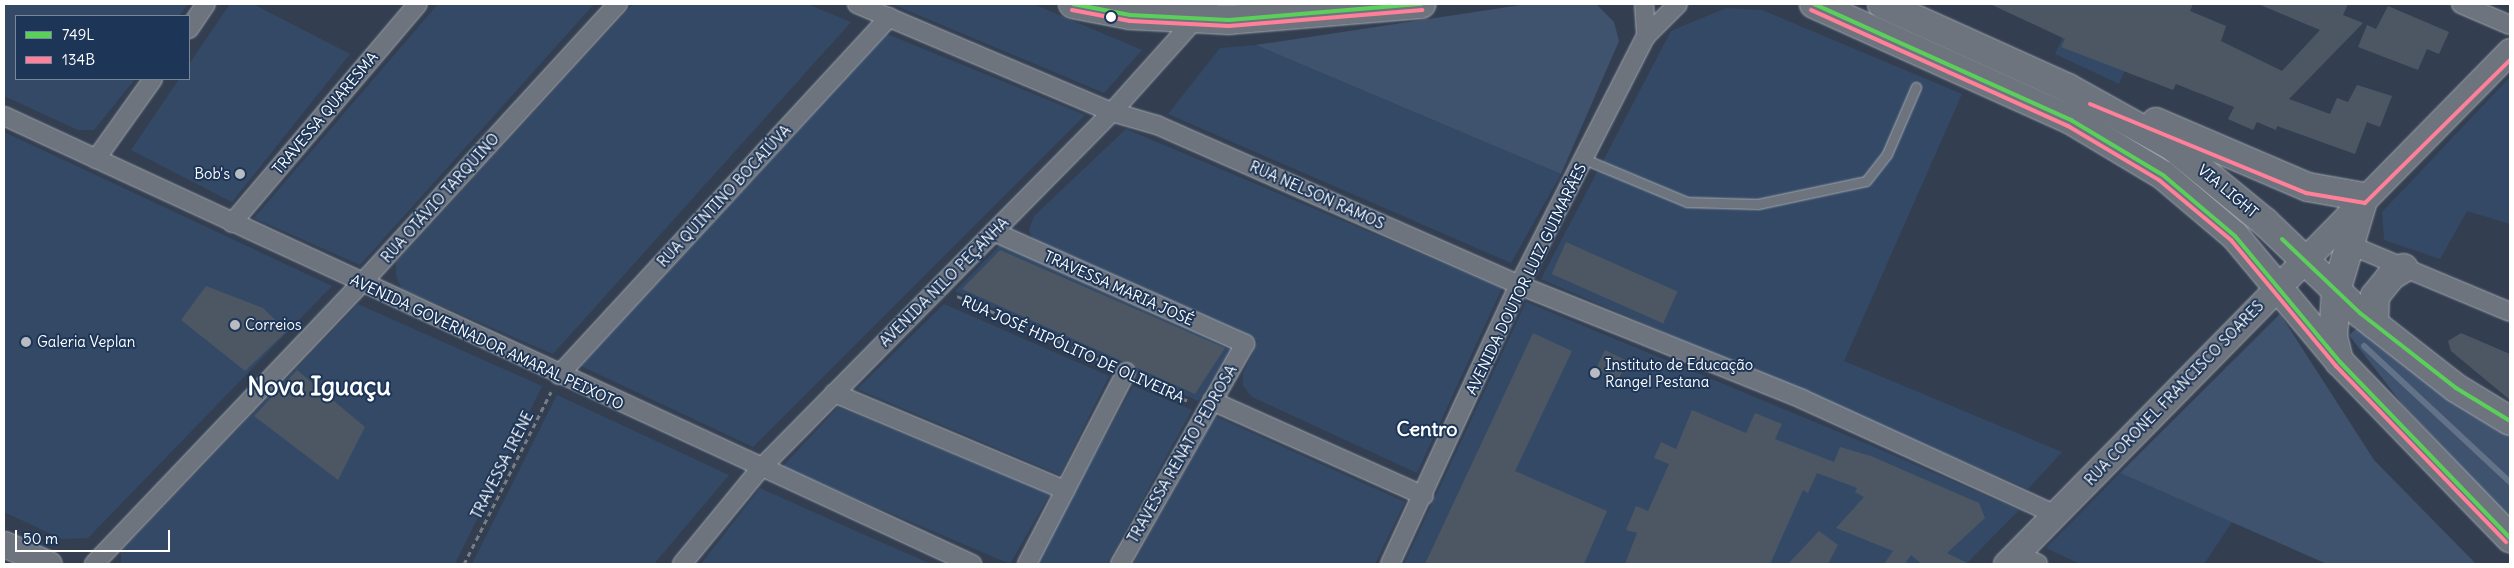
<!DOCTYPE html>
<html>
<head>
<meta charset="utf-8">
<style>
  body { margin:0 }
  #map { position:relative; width:2514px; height:568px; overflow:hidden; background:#333f51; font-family:Delius,sans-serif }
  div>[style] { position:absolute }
  .built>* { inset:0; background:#344965 }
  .green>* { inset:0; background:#40536e }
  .stream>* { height:6px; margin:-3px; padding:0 3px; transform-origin:3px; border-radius:3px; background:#627389 }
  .building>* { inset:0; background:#4d5764; transform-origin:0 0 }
  .path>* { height:3px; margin-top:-1.5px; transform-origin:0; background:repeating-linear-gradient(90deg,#767d86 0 5px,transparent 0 9px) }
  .roads { filter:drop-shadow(0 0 1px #a3a9b1) drop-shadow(0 0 1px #a3a9b1) }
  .lane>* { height:9px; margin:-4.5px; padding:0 4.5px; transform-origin:4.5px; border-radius:4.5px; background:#6e747e }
  .street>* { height:18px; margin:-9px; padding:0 9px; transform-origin:9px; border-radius:9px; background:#6e747e }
  .secondary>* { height:25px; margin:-12.5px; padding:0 12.5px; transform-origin:12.5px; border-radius:12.5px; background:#6e747e }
  .primary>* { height:28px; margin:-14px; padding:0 14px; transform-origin:14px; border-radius:14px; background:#6e747e }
  .bus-1>* { height:4px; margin:-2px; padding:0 2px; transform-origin:2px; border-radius:2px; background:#5ad05a }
  .bus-2>* { height:4px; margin:-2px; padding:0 2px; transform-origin:2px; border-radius:2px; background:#ff8098 }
  .dots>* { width:14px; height:14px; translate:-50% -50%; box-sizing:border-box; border:2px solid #1d3557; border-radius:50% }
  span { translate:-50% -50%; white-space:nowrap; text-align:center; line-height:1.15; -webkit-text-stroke:4px #1d3557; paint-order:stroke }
  .street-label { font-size:15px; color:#fff }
  .poi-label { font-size:15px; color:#fff }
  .right { translate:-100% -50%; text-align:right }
  .left { translate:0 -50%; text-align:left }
  .district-label { font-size:20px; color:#fff; font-weight:700 }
  .town-label { font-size:25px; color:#fff; font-weight:700 }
  .frame { position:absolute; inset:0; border:5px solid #fff; pointer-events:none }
  .legend { position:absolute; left:15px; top:15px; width:175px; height:65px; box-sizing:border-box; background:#1d3557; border:1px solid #77869a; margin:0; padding:6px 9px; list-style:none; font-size:15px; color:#fff }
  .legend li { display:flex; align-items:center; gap:10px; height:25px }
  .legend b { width:25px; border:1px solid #77869a }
  .scale { position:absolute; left:15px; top:530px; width:155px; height:22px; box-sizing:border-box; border:2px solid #fff; border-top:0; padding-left:6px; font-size:15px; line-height:18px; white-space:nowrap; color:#fff; -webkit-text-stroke:4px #1d3557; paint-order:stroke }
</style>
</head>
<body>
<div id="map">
  <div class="built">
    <i style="clip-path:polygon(4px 4px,188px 4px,179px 16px,16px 16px,16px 79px,135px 79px,94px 130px,78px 130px,4px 96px)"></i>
    <i style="clip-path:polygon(230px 4px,253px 4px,350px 54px,232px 202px,131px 150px,179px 79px,189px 79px,189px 64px)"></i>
    <i style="clip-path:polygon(438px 4px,594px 4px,360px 265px,254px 218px)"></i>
    <i style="clip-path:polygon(633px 4px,807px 4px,851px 22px,553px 354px,402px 289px,396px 276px,396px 262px)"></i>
    <i style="clip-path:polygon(892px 4px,1033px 4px,1142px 50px,1104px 93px)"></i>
    <i style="clip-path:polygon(2078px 4px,2153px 4px,2119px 84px,2055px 54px)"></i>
    <i style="clip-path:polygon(1726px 8px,1762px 10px,1962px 94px,1844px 361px,2062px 452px,2028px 489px,1541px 279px,1671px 31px)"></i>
    <i style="clip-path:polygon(887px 34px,1085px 115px,753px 447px,581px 366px)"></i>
    <i style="clip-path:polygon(1256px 45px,1561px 174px,1511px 263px,1168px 114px,1220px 48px)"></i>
    <i style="clip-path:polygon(2510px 77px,2510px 224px,2467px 211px,2440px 259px,2384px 240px,2382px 212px)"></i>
    <i style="clip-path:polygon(1126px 129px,1502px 288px,1417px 473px,1252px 397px,1243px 386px,1243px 373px,1258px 341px,1034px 242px,1029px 230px,1034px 216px)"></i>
    <i style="clip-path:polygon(4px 132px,332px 286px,88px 538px,62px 539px,4px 512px)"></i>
    <i style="clip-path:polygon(1001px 244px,1234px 346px,1198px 401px,955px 291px)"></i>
    <i style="clip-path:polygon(1526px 302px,1870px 445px,2019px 510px,1966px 564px,1404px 564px)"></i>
    <i style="clip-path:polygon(358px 304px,542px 386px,455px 564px,121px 564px,121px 551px)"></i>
    <i style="clip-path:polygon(944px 304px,1109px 376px,1060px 475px,857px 389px)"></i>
    <i style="clip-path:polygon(1133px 386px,1192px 410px,1107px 564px,1034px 564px)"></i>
    <i style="clip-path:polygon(557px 395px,729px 475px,654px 564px,472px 564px)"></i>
    <i style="clip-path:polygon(838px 407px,1050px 494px,1010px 564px,782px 467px)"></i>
    <i style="clip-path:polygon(1215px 416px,1405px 502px,1375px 564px,1133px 564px)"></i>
    <i style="clip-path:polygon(2120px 473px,2232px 522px,2204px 564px,2080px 564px,2046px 548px)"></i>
    <i style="clip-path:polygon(760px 488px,867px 536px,931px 564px,701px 564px)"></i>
  </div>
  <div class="green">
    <i style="clip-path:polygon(1528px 4px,1596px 4px,1614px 22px,1619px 41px,1561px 174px,1256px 45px)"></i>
    <i style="clip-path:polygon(2280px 314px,2374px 460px,2476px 564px,2327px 564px,2120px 473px)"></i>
    <i style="clip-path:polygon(2357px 328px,2510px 434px,2510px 519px,2403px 405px,2349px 335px)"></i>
  </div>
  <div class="stream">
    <i style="left:2364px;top:346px;width:200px;rotate:43deg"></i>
  </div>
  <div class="building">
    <i style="clip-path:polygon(1990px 4px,2193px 4px,2190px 11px,2226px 26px,2221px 41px,2282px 71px,2320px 30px,2258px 4px,2348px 4px,2343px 15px,2363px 23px,2289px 99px,2330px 114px,2337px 98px,2348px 102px,2357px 85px,2392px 96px,2380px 127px,2367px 122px,2355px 154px,2277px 126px,2276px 130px,2257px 122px,2253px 130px,2228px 119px,2234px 107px,2176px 84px,2173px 90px,2061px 47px,2065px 39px)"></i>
    <i style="clip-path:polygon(2388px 6px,2449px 32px,2439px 54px,2427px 49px,2418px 70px,2358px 47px,2367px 25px,2376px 29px)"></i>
    <i style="left:1566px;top:242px;width:122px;height:35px;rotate:24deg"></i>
    <i style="clip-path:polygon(1000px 250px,1225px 348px,1195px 394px,962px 289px)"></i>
    <i style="clip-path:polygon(206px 286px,263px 308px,287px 331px,245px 371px,181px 320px)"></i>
    <i style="clip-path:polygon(1533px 333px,1572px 351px,1515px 471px,1607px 511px,1584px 564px,1425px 564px)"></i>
    <i style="clip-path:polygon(2461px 333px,2510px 354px,2510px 400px,2451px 351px,2448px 341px)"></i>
    <i style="left:1605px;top:350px;width:25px;height:21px;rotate:26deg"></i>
    <i style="clip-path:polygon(297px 370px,365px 427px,338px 480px,254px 416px)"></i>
    <i style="clip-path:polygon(1692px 410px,1746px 433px,1755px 413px,1782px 424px,1775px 439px,1834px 462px,1840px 447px,1871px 456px,1979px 503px,1985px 518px,1947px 553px,1969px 564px,1922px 564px,1911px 555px,1905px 564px,1884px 564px,1893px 551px,1836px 528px,1864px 497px,1855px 492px,1857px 488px,1817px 473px,1808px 493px,1803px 490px,1770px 564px,1625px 564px,1637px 533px,1626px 530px,1636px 506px,1648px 511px,1669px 464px,1654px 458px,1661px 442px,1676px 449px)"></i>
    <i style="clip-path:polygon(1819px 531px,1838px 545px,1828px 564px,1788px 564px)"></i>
  </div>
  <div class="path">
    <i style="left:957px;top:296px;width:167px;rotate:24.1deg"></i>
    <i style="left:1142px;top:379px;width:53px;rotate:25.6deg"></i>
    <i style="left:464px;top:564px;width:193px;rotate:-63.2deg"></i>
  </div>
  <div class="roads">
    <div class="lane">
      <i style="left:1584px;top:159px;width:112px;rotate:22.7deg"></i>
      <i style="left:1687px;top:202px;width:71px;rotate:1.6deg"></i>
      <i style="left:1758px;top:204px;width:110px;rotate:-12deg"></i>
      <i style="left:1866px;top:181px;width:34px;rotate:-52deg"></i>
      <i style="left:1887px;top:154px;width:73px;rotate:-66.6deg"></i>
    </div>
    <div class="street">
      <i style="left:857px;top:4px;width:277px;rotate:23deg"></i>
      <i style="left:1112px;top:112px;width:47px;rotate:16.1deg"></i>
      <i style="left:1157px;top:125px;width:396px;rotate:23.8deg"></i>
      <i style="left:1519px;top:285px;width:305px;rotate:21.9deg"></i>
      <i style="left:1802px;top:399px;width:280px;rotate:24.5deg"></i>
      <i style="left:1644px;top:4px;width:32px;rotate:86deg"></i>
      <i style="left:2461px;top:4px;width:53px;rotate:23.2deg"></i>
      <i style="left:189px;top:29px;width:30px;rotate:-56deg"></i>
      <i style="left:4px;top:116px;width:1067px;rotate:24.84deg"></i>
      <i style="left:96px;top:159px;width:98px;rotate:-54.5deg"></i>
      <i style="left:232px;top:223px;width:287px;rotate:-49.7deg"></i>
      <i style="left:994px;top:232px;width:275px;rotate:24deg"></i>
      <i style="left:1245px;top:344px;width:253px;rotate:119.6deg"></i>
      <i style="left:2350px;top:245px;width:173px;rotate:22.7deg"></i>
      <i style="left:559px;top:375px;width:487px;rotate:-47.3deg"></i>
      <i style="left:834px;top:393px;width:251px;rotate:22.8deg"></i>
      <i style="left:1212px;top:401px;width:232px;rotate:24.1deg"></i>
      <i style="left:2017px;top:554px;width:23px;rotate:25deg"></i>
      <i style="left:94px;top:564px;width:388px;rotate:-46.4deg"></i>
      <i style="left:362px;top:283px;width:379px;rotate:-47.5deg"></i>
      <i style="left:682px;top:564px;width:123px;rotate:-50.6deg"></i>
      <i style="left:760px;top:469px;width:501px;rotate:-45.4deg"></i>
      <i style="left:1112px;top:112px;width:145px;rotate:-48.1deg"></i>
      <i style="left:1027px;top:564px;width:216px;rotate:-62.7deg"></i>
      <i style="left:1390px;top:564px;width:307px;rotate:-65.2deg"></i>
      <i style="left:1519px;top:285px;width:280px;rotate:-63deg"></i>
      <i style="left:1646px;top:36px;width:45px;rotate:-45deg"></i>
    </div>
    <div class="secondary">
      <i style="left:4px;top:544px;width:49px;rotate:24deg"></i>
      <i style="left:2006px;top:564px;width:719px;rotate:-45.51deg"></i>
    </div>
    <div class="primary">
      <i style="left:1073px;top:4px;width:58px;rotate:10.9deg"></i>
      <i style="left:1130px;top:15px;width:99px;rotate:2.9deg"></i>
      <i style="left:1229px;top:20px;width:193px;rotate:-4.8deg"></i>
      <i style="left:1814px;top:4px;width:282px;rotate:24.3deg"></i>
      <i style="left:2071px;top:120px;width:107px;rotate:30.9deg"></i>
      <i style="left:2163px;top:175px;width:94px;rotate:40.3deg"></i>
      <i style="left:2235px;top:236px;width:164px;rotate:50.2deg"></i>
      <i style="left:2340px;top:362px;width:245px;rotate:46deg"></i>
      <i style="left:1882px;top:4px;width:204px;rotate:24.3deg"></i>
      <i style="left:2068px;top:88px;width:119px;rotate:29.1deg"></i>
      <i style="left:2172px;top:146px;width:120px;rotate:39.3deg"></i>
      <i style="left:2265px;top:222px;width:132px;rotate:43.8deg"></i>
      <i style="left:2360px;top:313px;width:122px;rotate:38deg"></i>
      <i style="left:2456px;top:388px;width:63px;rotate:31.4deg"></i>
      <i style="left:2156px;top:122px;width:165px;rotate:23.2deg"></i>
      <i style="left:2308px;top:187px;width:57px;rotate:10.1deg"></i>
      <i style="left:2364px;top:197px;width:98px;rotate:106.6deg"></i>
      <i style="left:2336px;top:291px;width:46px;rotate:93.7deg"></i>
      <i style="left:2333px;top:337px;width:25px;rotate:76deg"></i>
      <i style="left:2374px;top:324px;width:28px;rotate:-88deg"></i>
      <i style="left:2375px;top:296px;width:26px;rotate:-51deg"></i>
      <i style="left:2391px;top:276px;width:15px;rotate:-32deg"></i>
    </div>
  </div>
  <div class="bus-1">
    <i style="left:1073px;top:4px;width:58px;rotate:10.9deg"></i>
    <i style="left:1130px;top:15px;width:99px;rotate:2.9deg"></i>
    <i style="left:1229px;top:20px;width:193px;rotate:-4.8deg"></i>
    <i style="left:1814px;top:4px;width:282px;rotate:24.3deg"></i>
    <i style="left:2071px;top:120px;width:107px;rotate:30.9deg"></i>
    <i style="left:2163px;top:175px;width:94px;rotate:40.3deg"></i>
    <i style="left:2235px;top:236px;width:164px;rotate:50.2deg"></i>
    <i style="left:2340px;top:362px;width:245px;rotate:46deg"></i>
    <i style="left:2282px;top:239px;width:108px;rotate:43.5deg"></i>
    <i style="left:2360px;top:313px;width:122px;rotate:38deg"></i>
    <i style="left:2456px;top:388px;width:63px;rotate:31.4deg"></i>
  </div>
  <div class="bus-2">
    <i style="left:1072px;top:10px;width:59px;rotate:10.7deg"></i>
    <i style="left:1130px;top:21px;width:99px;rotate:2.9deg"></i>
    <i style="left:1229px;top:26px;width:194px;rotate:-4.7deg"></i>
    <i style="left:1811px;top:10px;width:282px;rotate:24.3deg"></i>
    <i style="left:2068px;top:126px;width:106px;rotate:30.7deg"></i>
    <i style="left:2159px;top:180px;width:94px;rotate:39.8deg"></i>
    <i style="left:2231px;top:240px;width:164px;rotate:50.2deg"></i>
    <i style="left:2336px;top:366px;width:245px;rotate:46deg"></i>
    <i style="left:2090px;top:104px;width:234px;rotate:22.4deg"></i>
    <i style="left:2306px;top:193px;width:60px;rotate:9.6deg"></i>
    <i style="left:2365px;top:203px;width:204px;rotate:-44.6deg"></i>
  </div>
  <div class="dots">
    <i style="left:1111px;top:17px;background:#fff"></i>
    <i style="left:240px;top:174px;background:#b8bcc2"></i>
    <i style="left:235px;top:325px;background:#b8bcc2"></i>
    <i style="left:26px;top:342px;background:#b8bcc2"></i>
    <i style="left:1595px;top:373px;background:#b8bcc2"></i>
  </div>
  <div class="street-label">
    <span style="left:325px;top:113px;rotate:-50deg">TRAVESSA QUARESMA</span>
    <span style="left:2228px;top:191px;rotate:40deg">VIA LIGHT</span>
    <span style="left:1317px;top:195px;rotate:24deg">RUA NELSON RAMOS</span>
    <span style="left:724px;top:196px;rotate:-47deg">RUA QUINTINO BOCAIÚVA</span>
    <span style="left:440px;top:198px;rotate:-48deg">RUA OTÁVIO TARQUINO</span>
    <span style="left:1526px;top:279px;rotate:-64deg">AVENIDA DOUTOR LUIZ GUIMARÃES</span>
    <span style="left:944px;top:282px;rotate:-45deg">AVENIDA NILO PEÇANHA</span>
    <span style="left:1119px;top:288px;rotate:24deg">TRAVESSA MARIA JOSÉ</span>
    <span style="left:487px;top:342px;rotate:25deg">AVENIDA GOVERNADOR AMARAL PEIXOTO</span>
    <span style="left:1073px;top:349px;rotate:24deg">RUA JOSÉ HIPÓLITO DE OLIVEIRA</span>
    <span style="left:2174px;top:393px;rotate:-46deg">RUA CORONEL FRANCISCO SOARES</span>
    <span style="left:1182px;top:454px;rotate:-60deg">TRAVESSA RENATO PEDROSA</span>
    <span style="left:502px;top:465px;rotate:-63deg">TRAVESSA IRENE</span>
  </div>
  <div class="poi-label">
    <span class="right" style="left:230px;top:174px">Bob's</span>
    <span class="left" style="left:245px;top:325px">Correios</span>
    <span class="left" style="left:37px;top:342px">Galeria Veplan</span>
    <span class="left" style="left:1605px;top:373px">Instituto de Educação<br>Rangel Pestana</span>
  </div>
  <div class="district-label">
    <span style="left:1427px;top:428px">Centro</span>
  </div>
  <div class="town-label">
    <span style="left:319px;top:386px">Nova Iguaçu</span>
  </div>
  <div class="frame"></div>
  <ul class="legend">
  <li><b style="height:6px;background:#5ad05a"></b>749L</li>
  <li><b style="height:6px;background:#ff8098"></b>134B</li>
  </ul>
  <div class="scale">50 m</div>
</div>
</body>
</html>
